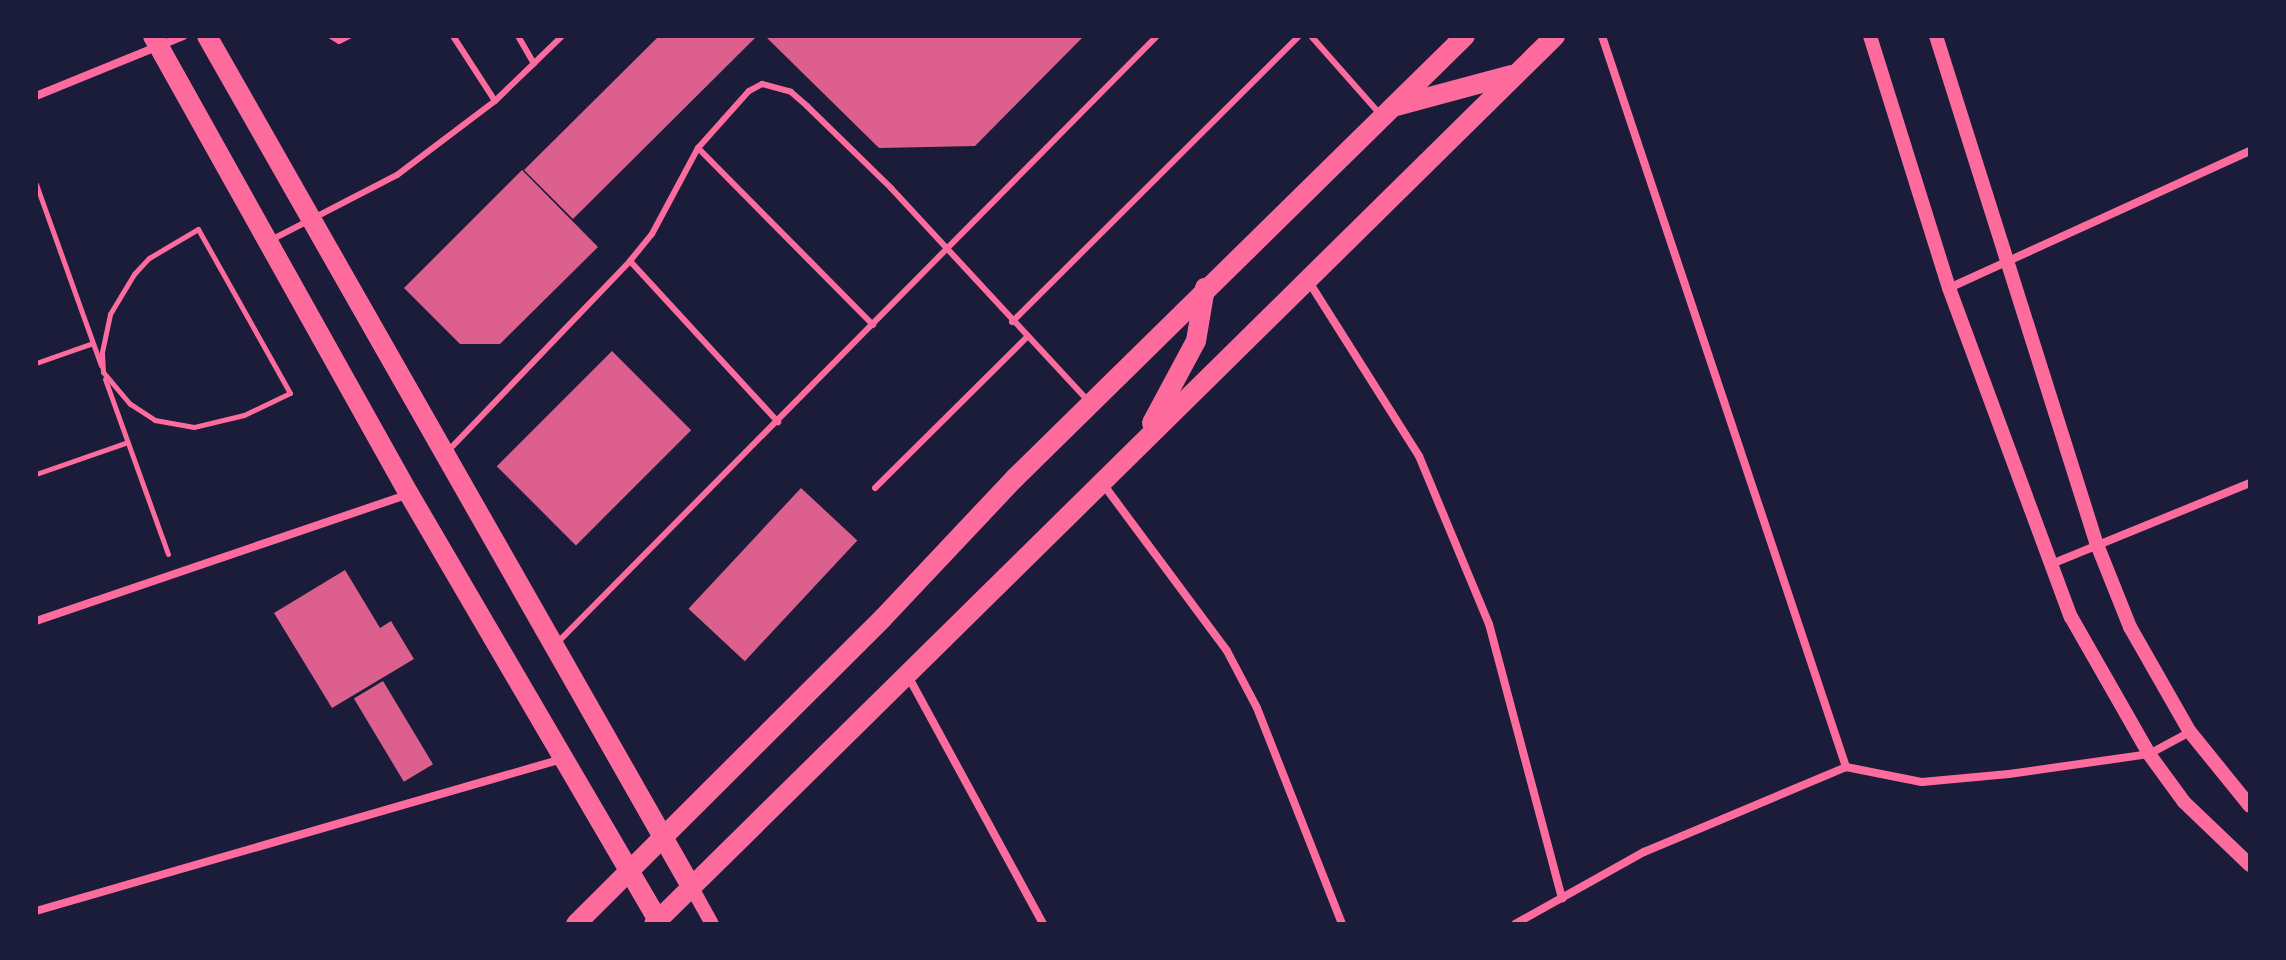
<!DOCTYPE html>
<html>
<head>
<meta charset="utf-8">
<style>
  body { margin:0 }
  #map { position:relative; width:2286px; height:960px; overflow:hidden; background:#1b1b3a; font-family:"Asap Condensed",sans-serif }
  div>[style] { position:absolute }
  .building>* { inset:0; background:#dd5f8e; transform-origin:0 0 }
  .path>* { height:5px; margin:-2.5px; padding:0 2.5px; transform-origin:2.5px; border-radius:2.5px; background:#ff6b9d }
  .service>* { height:6px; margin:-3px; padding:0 3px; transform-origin:3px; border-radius:3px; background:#ff6b9d }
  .minor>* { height:8px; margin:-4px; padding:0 4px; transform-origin:4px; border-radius:4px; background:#ff6b9d }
  .tertiary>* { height:14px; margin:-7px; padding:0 7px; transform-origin:7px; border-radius:7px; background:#ff6b9d }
  .primary>* { height:20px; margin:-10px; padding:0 10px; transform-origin:10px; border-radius:10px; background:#ff6b9d }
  span { translate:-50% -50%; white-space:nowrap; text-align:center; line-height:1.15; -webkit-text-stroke:8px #1b1b3a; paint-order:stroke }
  .frame { position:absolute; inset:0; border:38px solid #1b1b3a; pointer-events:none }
</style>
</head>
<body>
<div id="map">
  <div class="building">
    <i style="clip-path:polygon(659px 36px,757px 36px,573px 219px,524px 170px)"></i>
    <i style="clip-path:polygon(765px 36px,1084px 36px,975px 146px,879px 148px)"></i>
    <i style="clip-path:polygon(522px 170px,598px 247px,500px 344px,460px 344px,404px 288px)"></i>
    <i style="left:612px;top:351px;width:112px;height:163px;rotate:45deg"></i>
    <i style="left:801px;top:488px;width:77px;height:165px;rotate:43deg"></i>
    <i style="clip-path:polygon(345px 570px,380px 628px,391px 621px,414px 659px,332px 708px,274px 613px)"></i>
    <i style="left:383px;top:681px;width:97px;height:34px;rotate:59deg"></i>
  </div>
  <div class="path">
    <i style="left:36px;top:184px;width:193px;rotate:70.3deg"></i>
    <i style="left:198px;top:229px;width:188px;rotate:60.7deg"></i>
    <i style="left:290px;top:393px;width:51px;rotate:154.4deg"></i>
    <i style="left:244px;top:415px;width:51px;rotate:166.5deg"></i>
    <i style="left:194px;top:427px;width:40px;rotate:-170deg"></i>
    <i style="left:155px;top:420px;width:30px;rotate:-147deg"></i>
    <i style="left:130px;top:404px;width:42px;rotate:-130.2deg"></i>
    <i style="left:103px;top:372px;width:20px;rotate:-93deg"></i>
    <i style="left:102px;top:352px;width:39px;rotate:-78deg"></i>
    <i style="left:110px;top:314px;width:47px;rotate:-59deg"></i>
    <i style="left:134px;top:274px;width:22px;rotate:-47deg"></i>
    <i style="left:149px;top:258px;width:57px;rotate:-30.6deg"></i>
    <i style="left:36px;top:363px;width:60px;rotate:-19.3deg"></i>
    <i style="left:105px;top:379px;width:186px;rotate:70.2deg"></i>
    <i style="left:36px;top:474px;width:97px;rotate:-19.2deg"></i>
  </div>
  <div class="service">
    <i style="left:331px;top:36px;width:9px;rotate:32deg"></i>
    <i style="left:339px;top:41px;width:11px;rotate:-27deg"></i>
    <i style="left:453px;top:36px;width:77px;rotate:57.1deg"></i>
    <i style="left:518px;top:36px;width:32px;rotate:60deg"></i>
    <i style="left:1311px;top:36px;width:104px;rotate:48.5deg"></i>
    <i style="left:698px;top:148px;width:249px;rotate:45.3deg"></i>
    <i style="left:273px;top:239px;width:140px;rotate:-27.3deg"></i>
    <i style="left:397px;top:175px;width:123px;rotate:-37.1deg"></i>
    <i style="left:495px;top:101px;width:93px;rotate:-44.1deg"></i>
    <i style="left:630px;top:261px;width:219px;rotate:47.4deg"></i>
    <i style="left:1012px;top:322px;width:405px;rotate:-44.9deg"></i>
    <i style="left:447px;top:452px;width:265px;rotate:-46.2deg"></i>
    <i style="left:630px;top:261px;width:35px;rotate:-51deg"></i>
    <i style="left:652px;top:234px;width:98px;rotate:-61.9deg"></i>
    <i style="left:698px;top:148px;width:76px;rotate:-48.2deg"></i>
    <i style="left:749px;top:91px;width:15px;rotate:-28deg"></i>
    <i style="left:762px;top:84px;width:30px;rotate:15deg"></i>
    <i style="left:791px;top:92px;width:21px;rotate:41deg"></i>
    <i style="left:807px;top:106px;width:117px;rotate:44.3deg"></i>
    <i style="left:891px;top:188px;width:290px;rotate:47.2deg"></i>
    <i style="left:875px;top:488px;width:214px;rotate:-44.8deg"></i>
    <i style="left:556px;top:644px;width:855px;rotate:-45.33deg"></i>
  </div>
  <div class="minor">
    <i style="left:1602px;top:36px;width:771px;rotate:71.54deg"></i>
    <i style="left:36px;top:96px;width:159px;rotate:-22.2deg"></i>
    <i style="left:1309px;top:282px;width:206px;rotate:57.7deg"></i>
    <i style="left:1419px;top:456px;width:182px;rotate:67.4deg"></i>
    <i style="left:1489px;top:624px;width:284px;rotate:75.1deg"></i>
    <i style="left:1949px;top:288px;width:331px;rotate:-24.5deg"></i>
    <i style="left:1103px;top:484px;width:208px;rotate:53.4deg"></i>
    <i style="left:1227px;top:651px;width:64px;rotate:62.2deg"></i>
    <i style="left:1257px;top:708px;width:232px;rotate:68.5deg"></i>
    <i style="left:2049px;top:565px;width:217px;rotate:-22.2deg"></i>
    <i style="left:36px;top:621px;width:391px;rotate:-18.8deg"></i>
    <i style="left:908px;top:676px;width:282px;rotate:61.4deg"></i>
    <i style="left:36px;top:911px;width:548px;rotate:-16.12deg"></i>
    <i style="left:1515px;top:924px;width:148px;rotate:-29.2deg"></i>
    <i style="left:1644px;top:852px;width:219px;rotate:-22.8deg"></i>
    <i style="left:1846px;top:767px;width:77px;rotate:11.2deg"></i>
    <i style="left:1922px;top:782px;width:87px;rotate:-5.3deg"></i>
    <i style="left:2009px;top:774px;width:141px;rotate:-8.1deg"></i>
    <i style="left:2149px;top:754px;width:47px;rotate:-28.2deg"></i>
  </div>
  <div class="tertiary">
    <i style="left:1870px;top:36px;width:264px;rotate:72.6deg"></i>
    <i style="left:1949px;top:288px;width:351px;rotate:69.7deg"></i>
    <i style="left:2071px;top:617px;width:158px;rotate:60.3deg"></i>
    <i style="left:2149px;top:754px;width:59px;rotate:53.9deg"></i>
    <i style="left:2184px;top:802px;width:91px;rotate:43.7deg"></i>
    <i style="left:1936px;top:36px;width:531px;rotate:72.45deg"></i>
    <i style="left:2096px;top:542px;width:92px;rotate:68.2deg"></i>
    <i style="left:2130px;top:627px;width:121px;rotate:60.3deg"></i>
    <i style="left:2190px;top:732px;width:95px;rotate:51deg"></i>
    <i style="left:692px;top:888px;width:41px;rotate:60.9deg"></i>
  </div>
  <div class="primary">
    <i style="left:153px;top:36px;width:525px;rotate:60.8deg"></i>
    <i style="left:409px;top:494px;width:493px;rotate:59.7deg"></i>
    <i style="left:207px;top:36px;width:980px;rotate:60.35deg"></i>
    <i style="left:1396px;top:106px;width:120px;rotate:-15deg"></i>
    <i style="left:1152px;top:423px;width:93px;rotate:-61.8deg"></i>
    <i style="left:1196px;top:341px;width:54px;rotate:-80.4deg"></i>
    <i style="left:576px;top:924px;width:433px;rotate:-44.9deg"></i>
    <i style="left:883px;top:618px;width:191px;rotate:-46.7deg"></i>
    <i style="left:1014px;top:479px;width:632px;rotate:-44.49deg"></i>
    <i style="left:654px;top:924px;width:1265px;rotate:-44.58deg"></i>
  </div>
  <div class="frame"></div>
</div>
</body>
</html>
